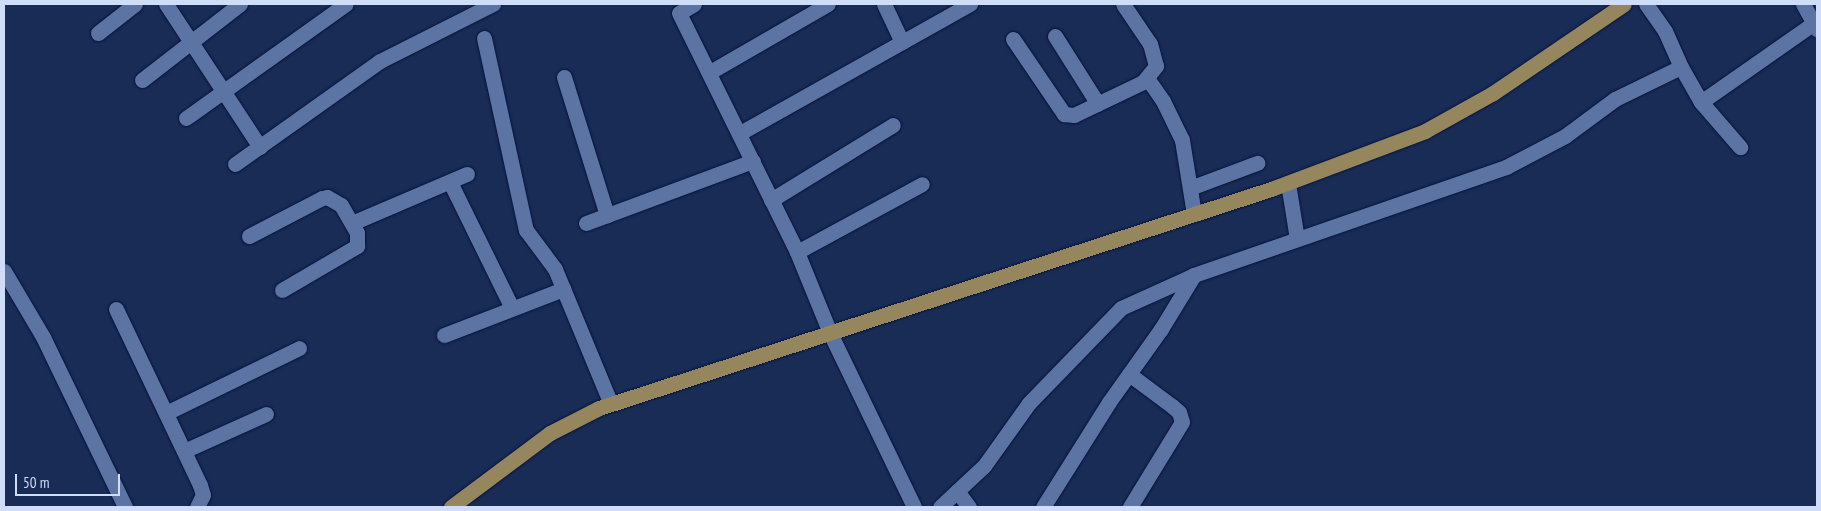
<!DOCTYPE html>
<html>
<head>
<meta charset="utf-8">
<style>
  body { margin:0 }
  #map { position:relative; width:1821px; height:511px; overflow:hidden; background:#192c56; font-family:"PT Sans Narrow",sans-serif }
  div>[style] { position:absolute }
  .roads { filter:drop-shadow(0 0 1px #04123a) drop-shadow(0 0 1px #04123a) }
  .minor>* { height:15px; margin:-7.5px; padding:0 7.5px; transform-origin:7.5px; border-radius:7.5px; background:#5c74a4 }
  .major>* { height:15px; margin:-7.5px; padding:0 7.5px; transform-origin:7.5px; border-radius:7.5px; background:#96865e }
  span { translate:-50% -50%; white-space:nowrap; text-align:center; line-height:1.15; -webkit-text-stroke:4px #192c56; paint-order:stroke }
  .frame { position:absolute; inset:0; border:5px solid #cfddf8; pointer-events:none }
  .scale { position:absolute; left:15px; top:474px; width:105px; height:22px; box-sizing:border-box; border:2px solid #cfddf8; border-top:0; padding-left:6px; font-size:15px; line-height:18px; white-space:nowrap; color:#cfddf8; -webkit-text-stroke:4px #192c56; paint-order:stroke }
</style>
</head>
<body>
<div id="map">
  <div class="roads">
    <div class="minor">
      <i style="left:166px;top:4px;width:171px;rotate:56.7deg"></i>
      <i style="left:694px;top:4px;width:17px;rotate:149deg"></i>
      <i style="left:679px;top:13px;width:267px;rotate:63.7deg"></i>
      <i style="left:797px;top:252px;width:87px;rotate:67.8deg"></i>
      <i style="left:830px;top:333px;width:193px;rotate:64.2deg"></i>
      <i style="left:884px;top:4px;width:42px;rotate:64.7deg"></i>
      <i style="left:1803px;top:4px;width:29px;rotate:61deg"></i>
      <i style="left:98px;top:33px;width:47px;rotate:-38.1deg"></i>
      <i style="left:1055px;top:36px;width:80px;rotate:57.7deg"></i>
      <i style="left:484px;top:38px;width:197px;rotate:77.7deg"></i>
      <i style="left:526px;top:230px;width:49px;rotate:53.4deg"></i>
      <i style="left:555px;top:269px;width:146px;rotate:67.5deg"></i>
      <i style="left:1013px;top:39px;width:91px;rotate:55.8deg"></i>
      <i style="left:1064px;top:114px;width:10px;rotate:6deg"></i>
      <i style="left:1074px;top:115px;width:76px;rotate:-25.6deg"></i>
      <i style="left:1143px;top:82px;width:21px;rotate:-51deg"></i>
      <i style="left:1156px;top:66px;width:23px;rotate:-105deg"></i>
      <i style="left:1150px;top:44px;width:48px;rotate:-124deg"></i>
      <i style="left:1681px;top:67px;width:40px;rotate:60.3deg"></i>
      <i style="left:1701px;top:102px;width:138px;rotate:-35deg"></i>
      <i style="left:710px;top:72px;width:136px;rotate:-30deg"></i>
      <i style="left:564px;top:77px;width:145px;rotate:72.7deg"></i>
      <i style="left:1147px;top:78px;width:28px;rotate:55deg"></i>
      <i style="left:1163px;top:101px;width:43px;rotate:64deg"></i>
      <i style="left:1182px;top:140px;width:75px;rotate:80.8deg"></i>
      <i style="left:142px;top:80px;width:124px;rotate:-37.8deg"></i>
      <i style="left:1701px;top:102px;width:60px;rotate:49.1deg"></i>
      <i style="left:186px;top:118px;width:196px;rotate:-35.5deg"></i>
      <i style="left:740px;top:133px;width:264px;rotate:-29.3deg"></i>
      <i style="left:235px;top:164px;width:178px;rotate:-35.4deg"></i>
      <i style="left:380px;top:61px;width:127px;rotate:-26.8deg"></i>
      <i style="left:450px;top:182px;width:140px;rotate:63.8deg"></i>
      <i style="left:1288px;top:183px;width:51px;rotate:80.9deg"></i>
      <i style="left:1190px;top:188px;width:72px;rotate:-20.5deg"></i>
      <i style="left:771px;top:200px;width:143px;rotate:-31.6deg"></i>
      <i style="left:352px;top:223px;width:125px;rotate:-23.1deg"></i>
      <i style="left:586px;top:223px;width:178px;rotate:-20.4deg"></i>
      <i style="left:249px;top:236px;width:82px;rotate:-27.5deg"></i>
      <i style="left:322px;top:198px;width:5px;rotate:-11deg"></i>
      <i style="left:327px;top:197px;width:16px;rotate:30deg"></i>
      <i style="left:341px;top:205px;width:32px;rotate:60deg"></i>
      <i style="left:357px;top:233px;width:13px;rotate:90deg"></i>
      <i style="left:357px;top:246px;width:87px;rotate:149.6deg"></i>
      <i style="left:797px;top:252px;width:142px;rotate:-28.5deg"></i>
      <i style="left:4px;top:271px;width:77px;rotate:59.4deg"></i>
      <i style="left:43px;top:337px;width:189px;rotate:64.2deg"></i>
      <i style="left:116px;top:309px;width:195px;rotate:64.5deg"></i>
      <i style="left:200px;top:485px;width:10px;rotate:73deg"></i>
      <i style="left:203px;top:495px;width:13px;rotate:117deg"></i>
      <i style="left:444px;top:335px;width:128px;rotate:-21.1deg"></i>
      <i style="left:1129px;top:374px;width:54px;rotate:36.7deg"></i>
      <i style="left:1172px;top:406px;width:9px;rotate:41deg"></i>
      <i style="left:1179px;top:412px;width:10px;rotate:73deg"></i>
      <i style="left:1182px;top:422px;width:100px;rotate:121.5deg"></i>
      <i style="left:166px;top:413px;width:148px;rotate:-26deg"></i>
      <i style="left:184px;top:451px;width:90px;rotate:-24.3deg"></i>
      <i style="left:957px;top:491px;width:20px;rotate:53deg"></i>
      <i style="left:940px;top:507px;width:60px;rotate:-43deg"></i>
      <i style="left:984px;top:466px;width:77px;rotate:-54.5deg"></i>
      <i style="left:1029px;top:403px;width:132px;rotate:-45.9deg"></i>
      <i style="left:1121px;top:308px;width:80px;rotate:-24.3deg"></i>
      <i style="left:1194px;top:275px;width:330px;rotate:-19.1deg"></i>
      <i style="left:1506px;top:167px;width:67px;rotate:-27.7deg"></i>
      <i style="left:1565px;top:136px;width:62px;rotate:-36.5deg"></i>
      <i style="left:1615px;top:99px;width:73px;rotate:-25.9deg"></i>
      <i style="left:1681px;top:67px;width:39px;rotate:-114deg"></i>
      <i style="left:1665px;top:31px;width:33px;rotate:-125deg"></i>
      <i style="left:1043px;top:507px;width:124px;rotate:-57.8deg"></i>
      <i style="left:1109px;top:402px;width:90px;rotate:-54.5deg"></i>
      <i style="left:1161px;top:329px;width:63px;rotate:-58.6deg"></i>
    </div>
    <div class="major">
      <i style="left:451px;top:507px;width:124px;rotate:-36.8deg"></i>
      <i style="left:550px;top:433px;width:55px;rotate:-27deg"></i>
      <i style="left:599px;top:408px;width:707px;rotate:-18.05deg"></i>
      <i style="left:1271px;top:189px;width:165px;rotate:-20.6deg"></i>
      <i style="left:1425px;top:131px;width:78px;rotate:-29.2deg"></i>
      <i style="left:1493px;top:93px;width:158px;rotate:-34.2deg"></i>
    </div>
  </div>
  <div class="frame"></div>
  <div class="scale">50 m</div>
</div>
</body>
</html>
